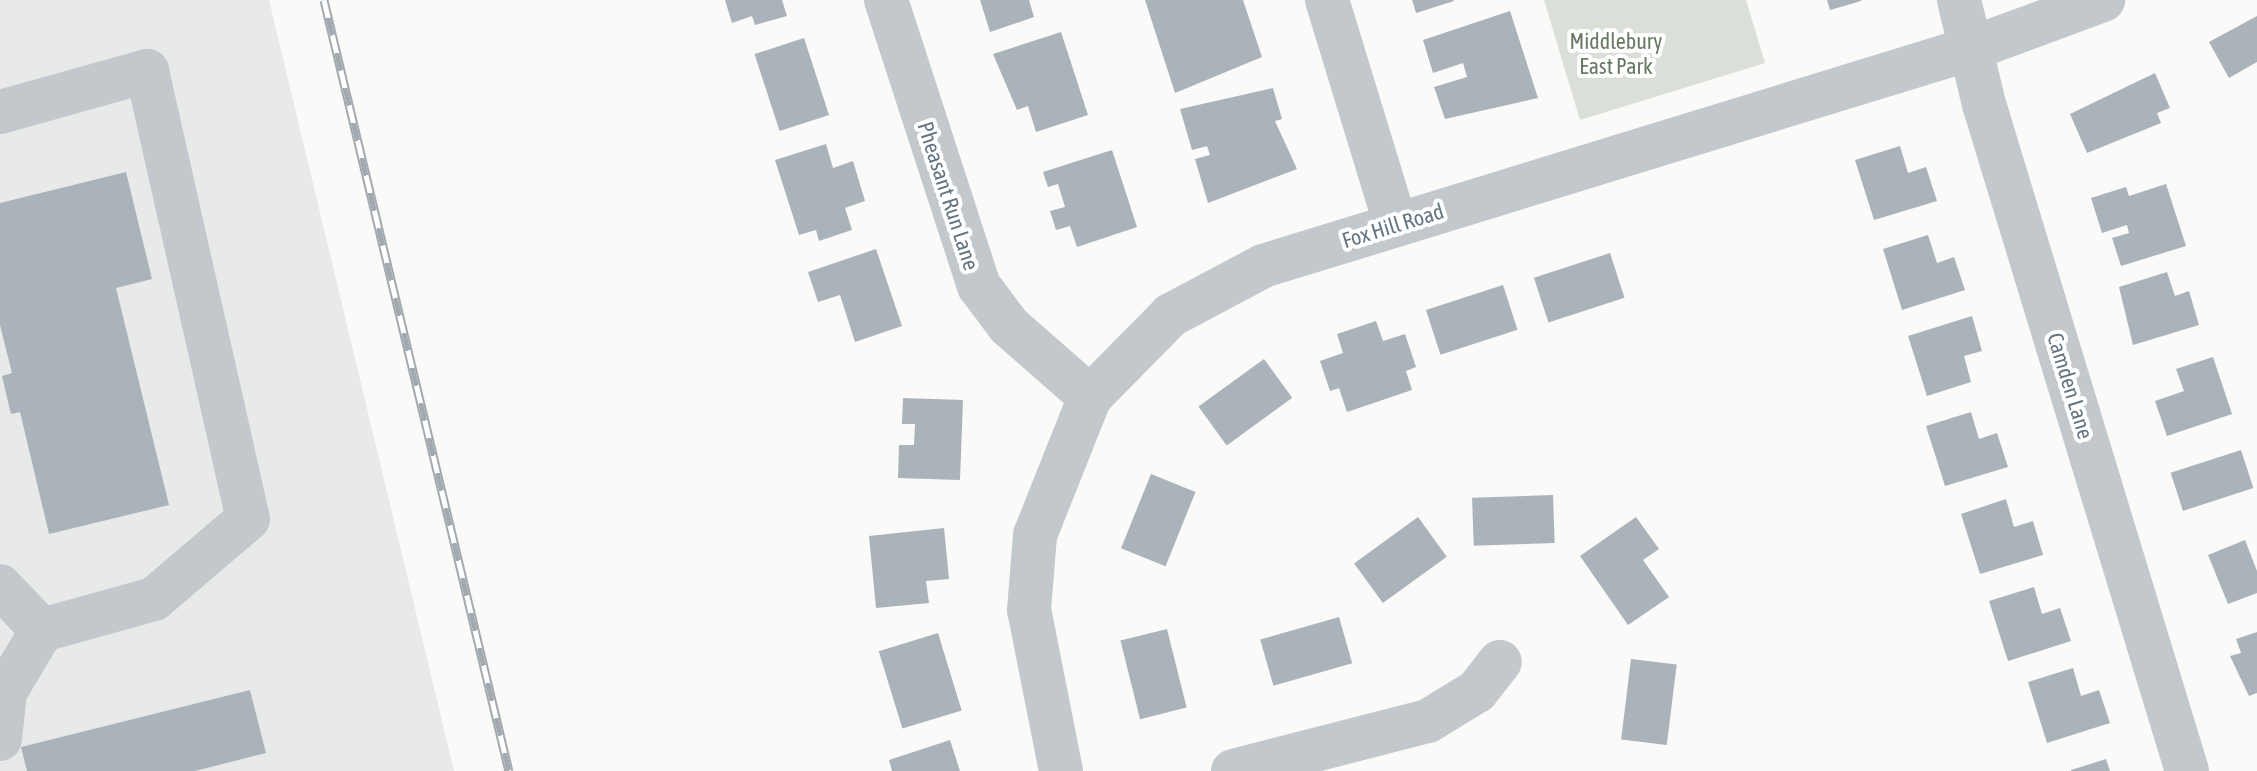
<!DOCTYPE html>
<html>
<head>
<meta charset="utf-8">
<style>
  body { margin:0 }
  #map { position:relative; width:2257px; height:771px; overflow:hidden; background:#fafaf8; font-family:"Asap Condensed",sans-serif }
  div>[style] { position:absolute }
  .built>* { inset:0; background:#e8e9e9 }
  .green>* { inset:0; background:#dadfd7 }
  .building>* { inset:0; background:#aab3b9; transform-origin:0 0 }
  .minor>* { height:44px; margin:-22px; padding:0 22px; transform-origin:22px; border-radius:22px; background:#c3c8cc }
  .rail>* { height:9px; margin-top:-4.5px; transform-origin:0; background:repeating-linear-gradient(90deg,#fff 0 18px,#a2aab0 0 36px); box-sizing:border-box; border-block:2px solid #a2aab0 }
  span { translate:-50% -50%; white-space:nowrap; text-align:center; line-height:1.15; -webkit-text-stroke:8px #fff; paint-order:stroke }
  .park-label { font-size:22px; color:#687a64 }
  .street-label { font-size:22px; color:#657683 }
</style>
</head>
<body>
<div id="map">
  <div class="built">
    <i style="clip-path:polygon(0 0,269px 0,454px 771px,0 771px)"></i>
  </div>
  <div class="green">
    <i style="clip-path:polygon(1544px 0,1746px 0,1765px 63px,1580px 120px)"></i>
  </div>
  <div class="building">
    <i style="clip-path:polygon(725px 0,782px 0,787px 16px,755px 25px,752px 16px,732px 23px)"></i>
    <i style="clip-path:polygon(980px 0,1029px 0,1034px 17px,990px 32px)"></i>
    <i style="clip-path:polygon(1145px 0,1243px 0,1262px 57px,1175px 93px)"></i>
    <i style="clip-path:polygon(1412px 0,1453px 0,1454px 1px,1416px 13px)"></i>
    <i style="clip-path:polygon(1827px 0,1861px 0,1861px 1px,1830px 10px)"></i>
    <i style="clip-path:polygon(1510px 11px,1538px 98px,1445px 119px,1434px 87px,1467px 77px,1463px 63px,1433px 73px,1423px 40px)"></i>
    <i style="clip-path:polygon(2257px 16px,2257px 62px,2229px 78px,2209px 42px)"></i>
    <i style="clip-path:polygon(1061px 32px,1088px 115px,1036px 132px,1028px 106px,1017px 110px,993px 54px)"></i>
    <i style="left:804px;top:38px;width:81px;height:52px;rotate:72deg"></i>
    <i style="clip-path:polygon(2155px 73px,2170px 108px,2157px 113px,2161px 123px,2087px 153px,2070px 114px)"></i>
    <i style="clip-path:polygon(1273px 88px,1282px 119px,1275px 121px,1297px 169px,1208px 203px,1195px 159px,1210px 155px,1207px 146px,1192px 150px,1180px 109px)"></i>
    <i style="clip-path:polygon(826px 144px,833px 168px,853px 161px,865px 201px,845px 208px,852px 230px,819px 241px,816px 230px,799px 235px,775px 160px)"></i>
    <i style="clip-path:polygon(1900px 146px,1908px 173px,1926px 167px,1937px 201px,1874px 220px,1855px 160px)"></i>
    <i style="clip-path:polygon(1112px 150px,1137px 227px,1077px 247px,1070px 226px,1056px 230px,1050px 211px,1065px 207px,1058px 184px,1048px 187px,1043px 172px)"></i>
    <i style="clip-path:polygon(126px 172px,152px 279px,116px 288px,169px 505px,49px 534px,20px 412px,11px 414px,2px 376px,12px 373px,0 325px,0 203px)"></i>
    <i style="clip-path:polygon(2166px 184px,2186px 246px,2121px 266px,2112px 238px,2129px 233px,2127px 225px,2102px 233px,2091px 198px,2126px 187px,2129px 196px)"></i>
    <i style="clip-path:polygon(1928px 235px,1937px 263px,1954px 257px,1965px 290px,1902px 310px,1883px 249px)"></i>
    <i style="clip-path:polygon(876px 249px,902px 326px,855px 342px,840px 295px,818px 302px,808px 272px)"></i>
    <i style="left:1610px;top:253px;width:47px;height:80px;rotate:72deg"></i>
    <i style="clip-path:polygon(2167px 272px,2175px 296px,2189px 291px,2199px 325px,2133px 345px,2119px 287px)"></i>
    <i style="left:1503px;top:285px;width:47px;height:81px;rotate:72deg"></i>
    <i style="clip-path:polygon(1972px 316px,1982px 351px,1964px 356px,1971px 382px,1927px 396px,1908px 336px)"></i>
    <i style="clip-path:polygon(1376px 321px,1383px 341px,1405px 334px,1416px 367px,1406px 371px,1412px 390px,1347px 412px,1339px 388px,1330px 391px,1320px 361px,1343px 353px,1337px 334px)"></i>
    <i style="clip-path:polygon(2213px 357px,2232px 414px,2167px 436px,2155px 401px,2184px 391px,2176px 369px)"></i>
    <i style="left:1264px;top:359px;width:48px;height:81px;rotate:54deg"></i>
    <i style="clip-path:polygon(903px 398px,963px 400px,960px 480px,898px 478px,899px 445px,914px 445px,915px 424px,902px 424px)"></i>
    <i style="clip-path:polygon(1971px 412px,1979px 439px,1997px 433px,2008px 467px,1945px 486px,1926px 426px)"></i>
    <i style="left:2241px;top:450px;width:40px;height:74px;rotate:72deg"></i>
    <i style="left:1151px;top:474px;width:48px;height:80px;rotate:22deg"></i>
    <i style="left:1553px;top:495px;width:48px;height:81px;rotate:88deg"></i>
    <i style="clip-path:polygon(2006px 499px,2014px 527px,2033px 521px,2043px 555px,1980px 574px,1961px 514px)"></i>
    <i style="left:1418px;top:517px;width:49px;height:79px;rotate:54deg"></i>
    <i style="clip-path:polygon(1636px 517px,1659px 549px,1643px 560px,1669px 597px,1628px 625px,1580px 556px)"></i>
    <i style="clip-path:polygon(944px 528px,949px 579px,926px 581px,929px 603px,876px 608px,869px 536px)"></i>
    <i style="clip-path:polygon(2245px 540px,2257px 571px,2257px 593px,2228px 604px,2208px 555px)"></i>
    <i style="clip-path:polygon(2034px 587px,2042px 614px,2060px 608px,2071px 641px,2008px 661px,1989px 601px)"></i>
    <i style="left:1339px;top:617px;width:48px;height:82px;rotate:74deg"></i>
    <i style="left:1167px;top:629px;width:81px;height:48px;rotate:76deg"></i>
    <i style="clip-path:polygon(2257px 632px,2257px 693px,2249px 696px,2230px 656px,2241px 653px,2236px 639px)"></i>
    <i style="left:938px;top:633px;width:81px;height:62px;rotate:73deg"></i>
    <i style="left:1631px;top:659px;width:46px;height:81px;rotate:7deg"></i>
    <i style="clip-path:polygon(2073px 668px,2081px 696px,2099px 690px,2110px 723px,2047px 743px,2028px 682px)"></i>
    <i style="clip-path:polygon(250px 690px,266px 753px,195px 771px,27px 771px,21px 747px)"></i>
    <i style="clip-path:polygon(950px 740px,960px 771px,892px 771px,889px 760px)"></i>
    <i style="clip-path:polygon(2106px 759px,2110px 771px,2071px 771px,2071px 770px)"></i>
  </div>
  <div class="minor">
    <i style="left:886px;top:0;width:301px;rotate:72deg"></i>
    <i style="left:979px;top:286px;width:50px;rotate:53.1deg"></i>
    <i style="left:1009px;top:326px;width:108px;rotate:41.2deg"></i>
    <i style="left:1327px;top:0;width:235px;rotate:73deg"></i>
    <i style="left:1959px;top:0;width:107px;rotate:76.5deg"></i>
    <i style="left:1984px;top:104px;width:697px;rotate:73.07deg"></i>
    <i style="left:0;top:112px;width:153px;rotate:-15.6deg"></i>
    <i style="left:147px;top:71px;width:459px;rotate:77.3deg"></i>
    <i style="left:248px;top:519px;width:123px;rotate:139.6deg"></i>
    <i style="left:154px;top:599px;width:116px;rotate:164.5deg"></i>
    <i style="left:42px;top:630px;width:61px;rotate:-133.7deg"></i>
    <i style="left:0;top:739px;width:47px;rotate:-83.9deg"></i>
    <i style="left:5px;top:692px;width:72px;rotate:-59.2deg"></i>
    <i style="left:1061px;top:771px;width:164px;rotate:-101.2deg"></i>
    <i style="left:1029px;top:610px;width:75px;rotate:-85.4deg"></i>
    <i style="left:1035px;top:535px;width:149px;rotate:-68.3deg"></i>
    <i style="left:1090px;top:397px;width:115px;rotate:-45.4deg"></i>
    <i style="left:1171px;top:315px;width:104px;rotate:-28deg"></i>
    <i style="left:1263px;top:266px;width:743px;rotate:-17.07deg"></i>
    <i style="left:1973px;top:48px;width:139px;rotate:-20.3deg"></i>
    <i style="left:1233px;top:771px;width:201px;rotate:-14.4deg"></i>
    <i style="left:1428px;top:721px;width:57px;rotate:-31.5deg"></i>
    <i style="left:1477px;top:691px;width:37px;rotate:-52deg"></i>
  </div>
  <div class="rail">
    <i style="left:324px;top:0;width:793px;rotate:76.51deg"></i>
  </div>
  <div class="park-label">
    <span style="left:1616px;top:54px">Middlebury<br>East Park</span>
  </div>
  <div class="street-label">
    <span style="left:948px;top:196px;rotate:72deg">Pheasant Run Lane</span>
    <span style="left:1393px;top:226px;rotate:-17deg">Fox Hill Road</span>
    <span style="left:2070px;top:386px;rotate:73deg">Camden Lane</span>
  </div>
</div>
</body>
</html>
